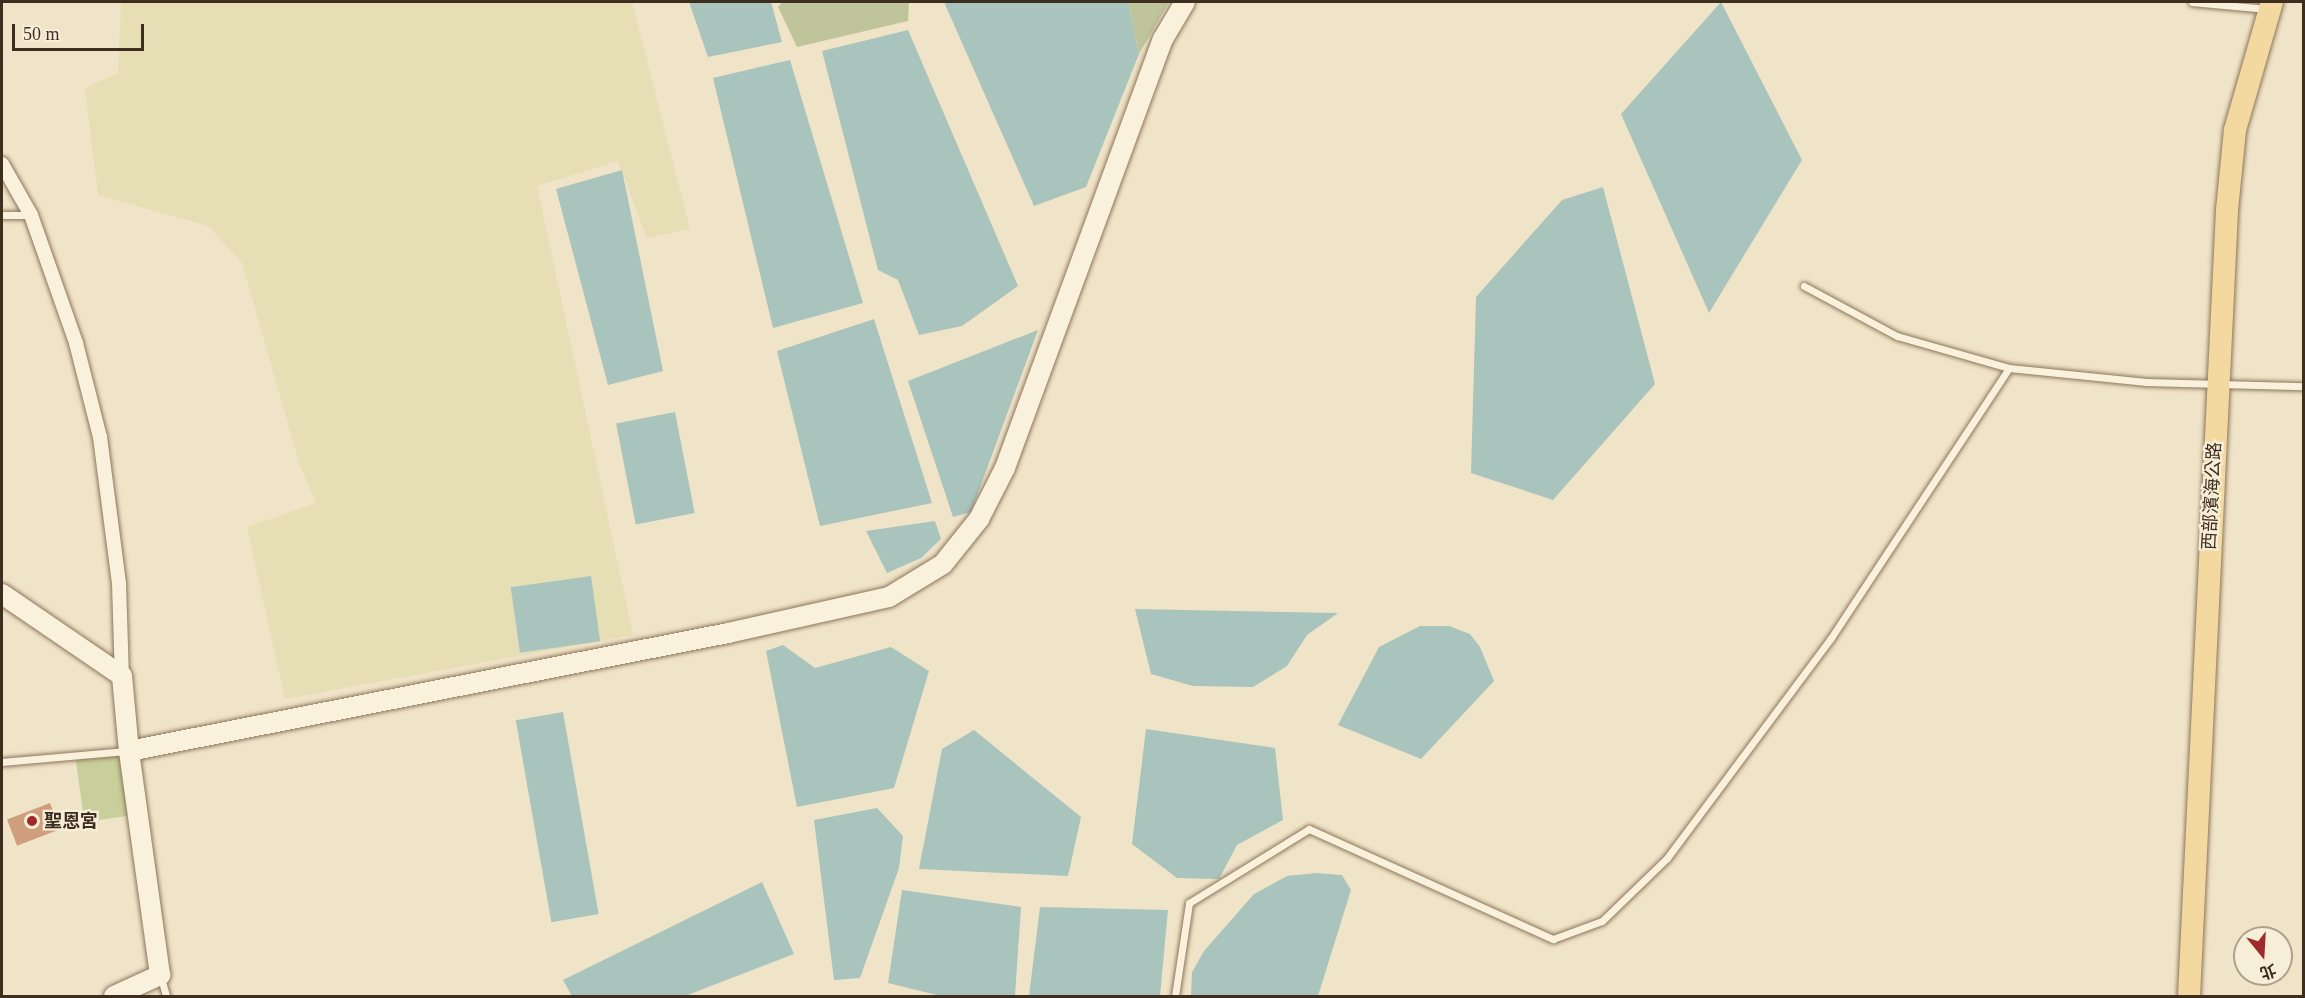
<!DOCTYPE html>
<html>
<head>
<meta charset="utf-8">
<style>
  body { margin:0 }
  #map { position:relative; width:2305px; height:998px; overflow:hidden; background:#f0e4c8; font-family:"Times New Roman","Noto Sans TC",serif }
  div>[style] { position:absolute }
  .farmland>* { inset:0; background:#e6deb5 }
  .green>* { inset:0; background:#c9cf9b; transform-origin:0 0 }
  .cemetery>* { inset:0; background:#bfc49a }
  .water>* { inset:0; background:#a9c4bc; transform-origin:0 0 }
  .building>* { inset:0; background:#cf9f7d; transform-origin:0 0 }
  .roads { filter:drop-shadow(0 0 2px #8d765c) drop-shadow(0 0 2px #8d765c) }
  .lane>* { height:7px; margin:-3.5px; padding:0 3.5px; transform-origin:3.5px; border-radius:3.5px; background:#faf1dc }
  .street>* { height:14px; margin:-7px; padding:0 7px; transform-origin:7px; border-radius:7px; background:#faf1dc }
  .secondary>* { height:20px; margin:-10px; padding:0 10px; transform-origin:10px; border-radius:10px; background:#faf1dc }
  .primary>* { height:22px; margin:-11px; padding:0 11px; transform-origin:11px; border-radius:11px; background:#f3d9a0 }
  .dots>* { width:16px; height:16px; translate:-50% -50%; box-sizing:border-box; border:3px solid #f7eed8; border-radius:50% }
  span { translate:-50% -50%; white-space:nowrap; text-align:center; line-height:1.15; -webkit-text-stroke:4.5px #f7eed8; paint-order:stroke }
  .street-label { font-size:18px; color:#3d2e20 }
  .poi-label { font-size:18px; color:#3d2e20; font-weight:700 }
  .left { translate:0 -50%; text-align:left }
  .frame { position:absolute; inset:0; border:3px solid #3d2e20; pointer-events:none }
  .north { position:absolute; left:2233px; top:926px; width:60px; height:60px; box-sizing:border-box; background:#f7eed8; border:2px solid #ada18e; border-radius:50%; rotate:162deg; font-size:16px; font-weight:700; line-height:24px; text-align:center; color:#3d2e20 }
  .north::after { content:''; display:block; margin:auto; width:21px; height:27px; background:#9e2a2b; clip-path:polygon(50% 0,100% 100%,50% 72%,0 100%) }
  .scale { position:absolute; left:12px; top:24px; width:132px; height:27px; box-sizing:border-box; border:3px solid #3d2e20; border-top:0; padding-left:8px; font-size:18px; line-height:21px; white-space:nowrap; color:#3d2e20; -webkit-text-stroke:4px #f7eed8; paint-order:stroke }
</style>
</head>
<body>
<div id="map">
  <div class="farmland">
    <i style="clip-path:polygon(121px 2px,632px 2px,690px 229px,647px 238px,618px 161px,537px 186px,633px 635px,285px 699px,247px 527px,316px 503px,300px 466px,242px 263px,208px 226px,98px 195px,85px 88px,118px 73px)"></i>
  </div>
  <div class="green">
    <i style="left:129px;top:751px;width:64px;height:54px;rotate:82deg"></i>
  </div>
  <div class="cemetery">
    <i style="clip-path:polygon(782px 2px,909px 2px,908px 21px,797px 47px,778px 7px)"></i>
    <i style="clip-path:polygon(1128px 2px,1169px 2px,1139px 54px)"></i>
  </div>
  <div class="water">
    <i style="clip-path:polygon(689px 2px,771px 2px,782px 42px,708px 57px)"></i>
    <i style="clip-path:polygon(944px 2px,1128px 2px,1139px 54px,1086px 187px,1034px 206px)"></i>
    <i style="clip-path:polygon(1721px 2px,1802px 160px,1709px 313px,1621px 114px)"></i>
    <i style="clip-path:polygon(908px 30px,1018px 286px,962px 326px,919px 335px,898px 280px,878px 270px,822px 51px)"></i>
    <i style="clip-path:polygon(790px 60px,863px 303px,773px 328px,713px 78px)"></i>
    <i style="clip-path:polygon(622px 170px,663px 371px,608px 385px,556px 189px)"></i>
    <i style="clip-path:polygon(1603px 187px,1655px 384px,1553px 500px,1471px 473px,1476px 297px,1562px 200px)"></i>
    <i style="clip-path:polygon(874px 319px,932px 503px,820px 526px,777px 351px)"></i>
    <i style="clip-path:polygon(1038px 330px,971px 512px,953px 517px,908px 381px)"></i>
    <i style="left:675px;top:412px;width:103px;height:60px;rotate:79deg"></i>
    <i style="clip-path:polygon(935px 521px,941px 539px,921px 558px,887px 573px,866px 531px)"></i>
    <i style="left:591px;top:576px;width:66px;height:81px;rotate:82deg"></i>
    <i style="clip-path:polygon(1135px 609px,1338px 613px,1307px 635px,1287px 666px,1253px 687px,1193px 686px,1151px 674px)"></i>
    <i style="clip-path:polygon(1420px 626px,1449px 626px,1470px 634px,1480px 647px,1494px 681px,1421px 759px,1338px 725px,1379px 647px)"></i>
    <i style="clip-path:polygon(783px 645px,815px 668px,891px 647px,929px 671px,894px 788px,797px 807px,766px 651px)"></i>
    <i style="left:563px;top:712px;width:205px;height:48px;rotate:80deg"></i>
    <i style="clip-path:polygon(1146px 729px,1275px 748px,1283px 820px,1237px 845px,1219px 879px,1177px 878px,1132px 844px)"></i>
    <i style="clip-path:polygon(974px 730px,1081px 817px,1068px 876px,919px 869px,942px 749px)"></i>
    <i style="clip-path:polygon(877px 808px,903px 836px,899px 868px,860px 978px,834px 980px,814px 820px)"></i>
    <i style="clip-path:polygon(1316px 873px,1342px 875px,1351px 890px,1318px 996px,1191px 996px,1192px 972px,1204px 951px,1254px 894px,1287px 876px)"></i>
    <i style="clip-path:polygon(762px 882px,794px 954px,685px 996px,572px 996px,563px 980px)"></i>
    <i style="clip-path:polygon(902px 890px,1021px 907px,1015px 996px,941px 996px,888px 983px)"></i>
    <i style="clip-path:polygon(1040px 907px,1168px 910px,1160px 996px,1029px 996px)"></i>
  </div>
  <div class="building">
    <i style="left:50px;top:803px;width:28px;height:46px;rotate:69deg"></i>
  </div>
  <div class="roads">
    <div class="lane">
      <i style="left:2192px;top:2px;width:75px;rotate:5.3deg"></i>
      <i style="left:2px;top:215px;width:29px"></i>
      <i style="left:1804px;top:286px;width:106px;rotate:28.3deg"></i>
      <i style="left:1897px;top:336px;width:116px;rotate:15.9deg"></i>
      <i style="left:2009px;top:368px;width:138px;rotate:5.8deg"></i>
      <i style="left:2146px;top:382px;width:158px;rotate:1.5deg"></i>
      <i style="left:2px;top:762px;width:124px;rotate:-5.1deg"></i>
      <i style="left:161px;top:978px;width:19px;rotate:74deg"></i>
      <i style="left:1175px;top:996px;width:94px;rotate:-81.4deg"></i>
      <i style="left:1189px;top:903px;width:141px;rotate:-31.7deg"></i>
      <i style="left:1309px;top:829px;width:268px;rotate:24.3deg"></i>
      <i style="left:1553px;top:939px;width:52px;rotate:-20.2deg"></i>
      <i style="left:1602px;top:921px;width:91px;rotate:-44.1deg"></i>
      <i style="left:1667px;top:858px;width:274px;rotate:-53.3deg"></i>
      <i style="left:1831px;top:638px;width:323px;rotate:-56.6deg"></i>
    </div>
    <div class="street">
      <i style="left:2px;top:164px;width:59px;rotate:60.4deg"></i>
      <i style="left:31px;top:215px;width:136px;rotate:70.6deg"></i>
      <i style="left:76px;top:343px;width:97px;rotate:75.7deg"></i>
      <i style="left:100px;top:437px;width:147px;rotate:82.6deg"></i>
      <i style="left:119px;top:583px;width:93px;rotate:88.2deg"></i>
    </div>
    <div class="secondary">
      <i style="left:2px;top:594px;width:145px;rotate:34.3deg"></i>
      <i style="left:122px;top:676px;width:75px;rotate:84.7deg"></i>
      <i style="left:114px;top:996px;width:51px;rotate:-24.5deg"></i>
      <i style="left:160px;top:975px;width:226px;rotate:-97.9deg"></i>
      <i style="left:129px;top:751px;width:611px;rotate:-11.14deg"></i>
      <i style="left:728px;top:633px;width:165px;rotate:-12.6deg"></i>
      <i style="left:889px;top:597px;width:63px;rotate:-31.4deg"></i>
      <i style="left:943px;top:564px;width:58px;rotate:-51.3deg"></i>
      <i style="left:979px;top:519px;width:57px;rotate:-63deg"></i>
      <i style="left:1005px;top:468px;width:457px;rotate:-69.8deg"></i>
      <i style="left:1163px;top:39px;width:43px;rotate:-59.3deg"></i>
    </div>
    <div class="primary">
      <i style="left:2189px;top:996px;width:787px;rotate:-87.23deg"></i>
      <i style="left:2227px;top:210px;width:80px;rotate:-84.3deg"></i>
      <i style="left:2235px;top:130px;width:133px;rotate:-73.9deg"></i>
    </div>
  </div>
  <div class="dots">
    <i style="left:32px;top:821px;background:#9e2a2b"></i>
  </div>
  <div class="street-label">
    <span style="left:2212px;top:496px;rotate:-87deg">西部濱海公路</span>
  </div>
  <div class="poi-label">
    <span class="left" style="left:44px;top:821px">聖恩宮</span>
  </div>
  <div class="frame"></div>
  <div class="north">北</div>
  <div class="scale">50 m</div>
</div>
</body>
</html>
